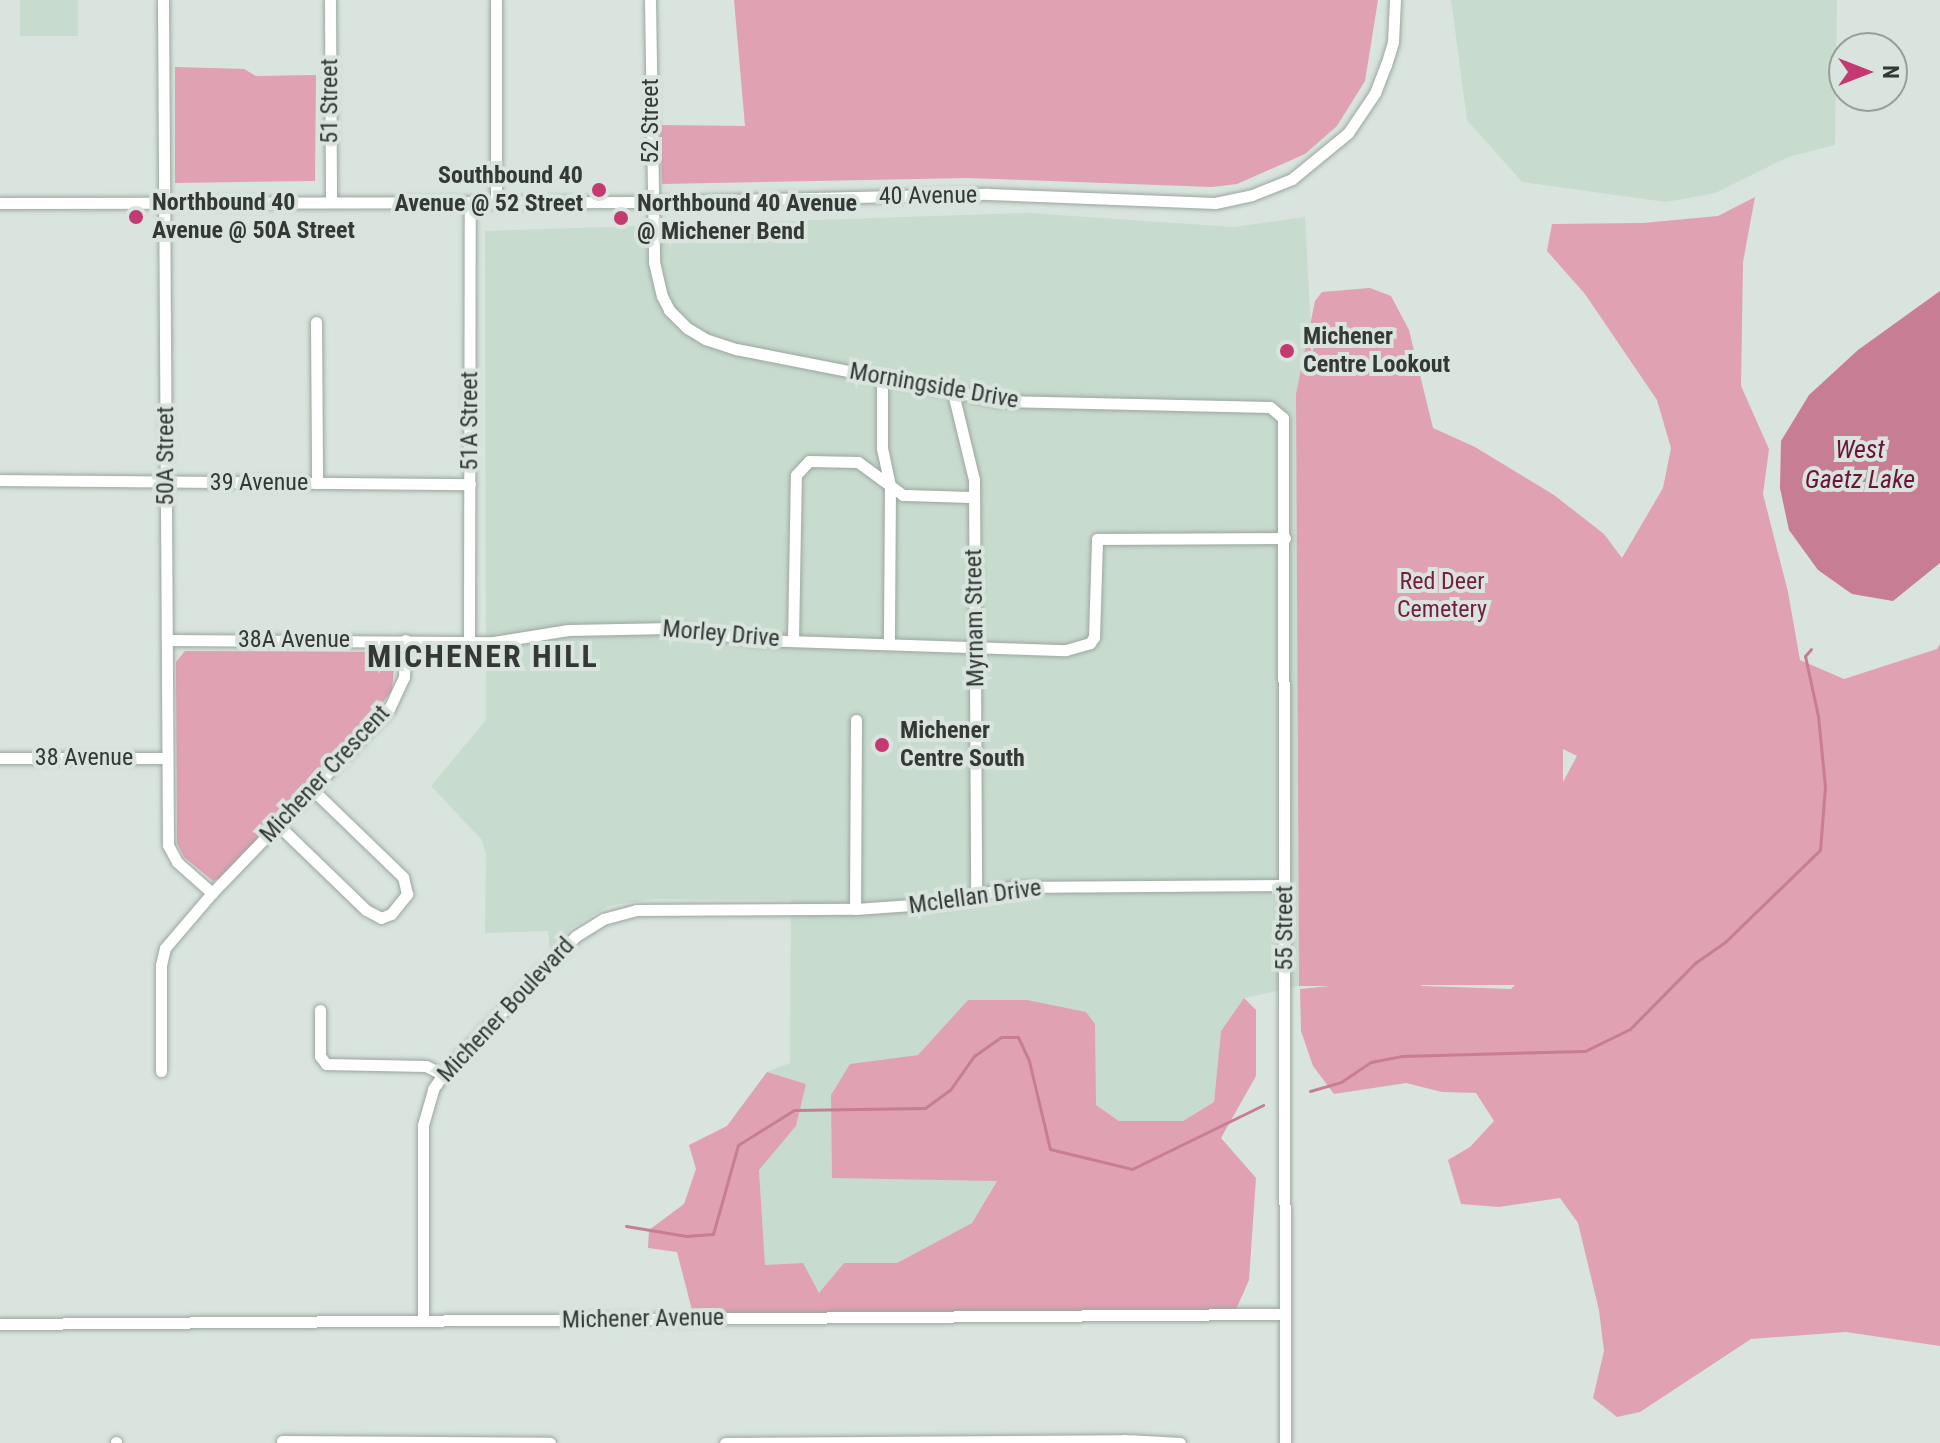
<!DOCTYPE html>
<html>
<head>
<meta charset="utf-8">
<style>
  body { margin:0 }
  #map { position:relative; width:1940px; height:1443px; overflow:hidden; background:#d8e4dd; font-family:"Roboto Condensed",sans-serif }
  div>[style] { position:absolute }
  .built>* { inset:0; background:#c8dbcf; transform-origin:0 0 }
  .green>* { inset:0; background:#e0a1b3 }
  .water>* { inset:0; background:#c77d93 }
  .stream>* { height:3px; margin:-1.5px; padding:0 1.5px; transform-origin:1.5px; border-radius:1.5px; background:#c77d93 }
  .roads { filter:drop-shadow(0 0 2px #9ba69f) drop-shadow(0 0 2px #9ba69f) }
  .minor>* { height:11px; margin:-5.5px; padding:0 5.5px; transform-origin:5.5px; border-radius:5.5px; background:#fff }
  .dots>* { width:22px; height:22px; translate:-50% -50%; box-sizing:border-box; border:4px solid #d8e4dd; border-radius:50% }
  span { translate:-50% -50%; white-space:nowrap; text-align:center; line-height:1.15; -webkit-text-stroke:8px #d8e4dd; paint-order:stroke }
  .street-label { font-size:24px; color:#343936 }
  .poi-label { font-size:24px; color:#343936; font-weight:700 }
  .right { translate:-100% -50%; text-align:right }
  .left { translate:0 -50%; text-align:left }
  .park-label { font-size:24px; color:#751d40 }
  .water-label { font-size:26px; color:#6c1339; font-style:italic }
  .district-label { font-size:32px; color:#343936; font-weight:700; letter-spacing:2px }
  .north { position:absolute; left:1828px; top:32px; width:80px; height:80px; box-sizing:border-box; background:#d8e4dd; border:2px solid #96a09a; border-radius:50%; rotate:90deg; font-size:22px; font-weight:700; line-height:32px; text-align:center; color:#343936 }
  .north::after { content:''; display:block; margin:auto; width:28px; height:36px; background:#c43a70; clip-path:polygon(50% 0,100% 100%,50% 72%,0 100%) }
</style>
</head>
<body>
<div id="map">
  <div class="built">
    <i style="left:20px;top:0;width:58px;height:36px"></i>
    <i style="clip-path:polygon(1451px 0,1837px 0,1835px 145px,1788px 157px,1715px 193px,1666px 202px,1522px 182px,1467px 120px)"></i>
    <i style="clip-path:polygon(1028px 213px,1234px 227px,1305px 217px,1311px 330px,1296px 394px,1299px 986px,1244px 998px,1221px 1031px,1214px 1102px,1183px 1121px,1119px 1121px,1095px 1105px,1095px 1024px,968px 1000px,918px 1055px,850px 1065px,832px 1178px,997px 1180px,972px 1223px,897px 1263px,844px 1263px,819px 1294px,803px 1264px,765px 1265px,759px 1170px,796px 1126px,805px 1084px,767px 1072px,790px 1063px,791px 900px,653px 899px,608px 906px,571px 928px,550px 951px,548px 931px,485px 933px,486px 855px,482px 840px,431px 786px,486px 720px,485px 231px)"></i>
  </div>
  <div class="green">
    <i style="clip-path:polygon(734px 0,1378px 0,1365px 81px,1337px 126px,1305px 154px,1237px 184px,1212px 187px,967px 178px,662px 184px,660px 125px,745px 126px)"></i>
    <i style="clip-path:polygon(175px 67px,244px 69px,256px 76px,316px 75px,315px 181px,175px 183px)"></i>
    <i style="clip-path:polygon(evenodd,1755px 197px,1743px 262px,1741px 386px,1769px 449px,1763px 494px,1788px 592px,1800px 660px,1844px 679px,1937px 649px,1940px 644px,1940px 1346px,1846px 1332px,1751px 1339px,1640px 1412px,1617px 1417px,1593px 1398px,1604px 1351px,1599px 1310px,1578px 1223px,1560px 1198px,1499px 1207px,1461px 1204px,1448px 1160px,1470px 1147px,1494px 1121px,1476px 1093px,1442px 1092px,1406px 1083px,1334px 1094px,1313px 1066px,1301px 1031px,1300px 989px,1330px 986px,1299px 986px,1296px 394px,1315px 301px,1322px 292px,1370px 288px,1391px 296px,1409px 330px,1433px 428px,1475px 447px,1554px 495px,1604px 534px,1622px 558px,1663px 488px,1671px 448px,1657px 400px,1585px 294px,1547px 251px,1552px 224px,1643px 223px,1718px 216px,1755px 197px,1563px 749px,1577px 756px,1563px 782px,1563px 749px,1755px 197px,1515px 985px,1511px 989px,1421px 986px,1422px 985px,1515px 985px)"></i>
    <i style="clip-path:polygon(185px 651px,388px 652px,395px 657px,392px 690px,383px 702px,225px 876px,213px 881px,184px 857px,177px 843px,176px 662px)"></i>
    <i style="clip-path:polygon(1244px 998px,1256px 1010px,1256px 1076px,1221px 1138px,1256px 1178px,1249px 1280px,1234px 1314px,694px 1318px,677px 1252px,648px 1248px,649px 1230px,684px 1204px,696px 1169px,689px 1145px,727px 1126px,767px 1072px,806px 1084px,796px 1126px,759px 1170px,765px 1265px,803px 1263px,819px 1293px,844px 1263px,897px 1263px,972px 1223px,997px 1181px,832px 1178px,831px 1095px,850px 1064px,918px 1055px,968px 1000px,1027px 1000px,1086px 1012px,1095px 1024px,1096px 1105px,1119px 1121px,1183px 1121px,1214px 1102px,1221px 1031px)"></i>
  </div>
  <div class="water">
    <i style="clip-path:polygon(1940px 291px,1940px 563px,1893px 601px,1852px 594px,1818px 570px,1789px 530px,1780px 488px,1781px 441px,1809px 395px,1858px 350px)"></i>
  </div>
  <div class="stream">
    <i style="left:1310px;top:1091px;width:32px;rotate:-16deg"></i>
    <i style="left:1341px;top:1082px;width:36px;rotate:-34deg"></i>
    <i style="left:1371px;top:1062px;width:32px;rotate:-11deg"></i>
    <i style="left:1402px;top:1056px;width:183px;rotate:-1.6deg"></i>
    <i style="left:1585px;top:1051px;width:50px;rotate:-26.1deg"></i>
    <i style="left:1630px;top:1029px;width:93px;rotate:-45.4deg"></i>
    <i style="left:1695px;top:963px;width:37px;rotate:-35deg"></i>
    <i style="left:1725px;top:942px;width:132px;rotate:-44.1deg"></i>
    <i style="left:1820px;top:850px;width:63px;rotate:-85.5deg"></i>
    <i style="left:1825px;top:787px;width:71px;rotate:-95.6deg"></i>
    <i style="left:1818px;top:716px;width:61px;rotate:-102.2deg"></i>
    <i style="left:1805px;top:656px;width:9px;rotate:-49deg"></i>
    <i style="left:626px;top:1226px;width:61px;rotate:9.5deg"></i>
    <i style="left:686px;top:1236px;width:27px;rotate:-4deg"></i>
    <i style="left:713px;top:1234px;width:92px;rotate:-74.3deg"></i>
    <i style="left:738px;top:1145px;width:66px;rotate:-32deg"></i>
    <i style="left:794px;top:1110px;width:131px;rotate:-0.9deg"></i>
    <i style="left:925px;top:1108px;width:31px;rotate:-36deg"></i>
    <i style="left:950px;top:1090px;width:42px;rotate:-54.8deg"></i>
    <i style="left:974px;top:1056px;width:33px;rotate:-35deg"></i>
    <i style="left:1001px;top:1037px;width:17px"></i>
    <i style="left:1018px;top:1037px;width:26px;rotate:65deg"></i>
    <i style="left:1029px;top:1061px;width:90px;rotate:76.6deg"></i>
    <i style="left:1050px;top:1149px;width:84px;rotate:13.7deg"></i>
    <i style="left:1132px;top:1169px;width:146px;rotate:-26deg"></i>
  </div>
  <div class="roads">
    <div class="minor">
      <i style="left:163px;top:0;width:845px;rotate:89.66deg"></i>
      <i style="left:168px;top:845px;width:19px;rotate:62deg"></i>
      <i style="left:177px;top:862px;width:47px;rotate:41.5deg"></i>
      <i style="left:330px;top:0;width:202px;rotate:89.7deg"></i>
      <i style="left:496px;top:0;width:202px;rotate:90deg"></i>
      <i style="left:650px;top:0;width:262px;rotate:89.1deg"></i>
      <i style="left:654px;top:262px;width:35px;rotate:77deg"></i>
      <i style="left:662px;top:296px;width:16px;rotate:63deg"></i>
      <i style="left:669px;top:310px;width:25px;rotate:45deg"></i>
      <i style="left:687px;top:328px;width:21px;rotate:31deg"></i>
      <i style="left:705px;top:339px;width:33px;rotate:18deg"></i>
      <i style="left:736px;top:349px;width:270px;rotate:11.1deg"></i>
      <i style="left:1001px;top:401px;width:269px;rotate:1.3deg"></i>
      <i style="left:1270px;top:407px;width:17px;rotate:40deg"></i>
      <i style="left:1283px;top:418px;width:1025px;rotate:89.89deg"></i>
      <i style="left:0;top:203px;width:651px;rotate:-0.09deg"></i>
      <i style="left:651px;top:202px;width:337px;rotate:-1.4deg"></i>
      <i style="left:988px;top:194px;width:227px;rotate:2.3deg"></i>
      <i style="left:1215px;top:203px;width:38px;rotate:-12deg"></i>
      <i style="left:1252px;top:195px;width:43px;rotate:-21.8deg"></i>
      <i style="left:1292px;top:179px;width:72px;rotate:-39.4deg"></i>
      <i style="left:1348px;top:133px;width:48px;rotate:-56deg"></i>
      <i style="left:1375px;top:93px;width:30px;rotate:-69deg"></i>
      <i style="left:1386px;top:65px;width:24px;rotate:-73deg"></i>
      <i style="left:1393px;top:42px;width:42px;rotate:-87.3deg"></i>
      <i style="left:316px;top:322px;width:161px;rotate:89.6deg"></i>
      <i style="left:882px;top:378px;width:70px;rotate:90deg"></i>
      <i style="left:882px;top:448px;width:40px;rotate:78deg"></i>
      <i style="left:890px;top:487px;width:156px;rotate:90.4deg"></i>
      <i style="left:953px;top:393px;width:89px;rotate:76.4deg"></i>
      <i style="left:974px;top:480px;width:414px;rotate:89.7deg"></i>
      <i style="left:0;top:480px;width:470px;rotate:0.5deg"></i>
      <i style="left:167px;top:640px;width:327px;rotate:0.4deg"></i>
      <i style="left:494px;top:642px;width:75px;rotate:-9.2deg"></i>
      <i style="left:568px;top:630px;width:108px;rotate:-1.1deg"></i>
      <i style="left:676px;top:628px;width:83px;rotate:8.3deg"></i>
      <i style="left:758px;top:640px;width:308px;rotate:1.9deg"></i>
      <i style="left:1066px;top:650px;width:25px;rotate:-16deg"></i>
      <i style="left:1090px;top:643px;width:7px;rotate:-56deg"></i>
      <i style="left:1094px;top:637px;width:98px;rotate:-88.2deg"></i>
      <i style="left:1097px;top:539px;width:188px;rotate:-0.3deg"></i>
      <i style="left:469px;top:640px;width:438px;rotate:-89.9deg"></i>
      <i style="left:793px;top:641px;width:166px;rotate:-89deg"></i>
      <i style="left:796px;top:475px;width:19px;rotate:-47deg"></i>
      <i style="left:809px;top:461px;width:49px;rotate:1.2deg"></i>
      <i style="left:858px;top:462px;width:56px;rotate:36.3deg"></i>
      <i style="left:903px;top:495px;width:71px;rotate:1.6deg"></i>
      <i style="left:856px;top:720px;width:189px;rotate:90.3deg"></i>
      <i style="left:855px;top:909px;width:86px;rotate:-4deg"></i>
      <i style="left:941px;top:903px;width:73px;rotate:-12.7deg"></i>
      <i style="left:1012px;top:887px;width:273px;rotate:-0.4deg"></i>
      <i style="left:0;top:758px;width:167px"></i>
      <i style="left:278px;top:825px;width:122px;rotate:44deg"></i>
      <i style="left:366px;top:910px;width:17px;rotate:28deg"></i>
      <i style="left:381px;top:918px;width:11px;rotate:-22deg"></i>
      <i style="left:391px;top:914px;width:26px;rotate:-51deg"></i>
      <i style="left:407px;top:894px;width:17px;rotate:-103deg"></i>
      <i style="left:403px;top:877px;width:127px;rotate:-136deg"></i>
      <i style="left:320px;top:1010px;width:46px;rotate:90deg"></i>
      <i style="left:320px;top:1056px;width:10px;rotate:53deg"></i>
      <i style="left:326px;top:1064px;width:100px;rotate:1.1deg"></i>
      <i style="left:426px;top:1066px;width:18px;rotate:27deg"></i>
      <i style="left:161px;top:1071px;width:106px;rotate:-90deg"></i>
      <i style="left:161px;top:965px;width:17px;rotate:-77deg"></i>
      <i style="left:165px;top:948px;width:72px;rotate:-49.5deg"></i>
      <i style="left:212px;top:893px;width:255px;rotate:-46.1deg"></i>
      <i style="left:389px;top:709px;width:35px;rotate:-65deg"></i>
      <i style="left:404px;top:677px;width:37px;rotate:-88deg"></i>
      <i style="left:423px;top:1320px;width:195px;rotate:-90deg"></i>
      <i style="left:423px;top:1125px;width:37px;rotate:-74deg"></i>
      <i style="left:433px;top:1089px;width:24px;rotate:-55deg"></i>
      <i style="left:447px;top:1069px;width:185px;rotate:-45.9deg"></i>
      <i style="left:576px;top:936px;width:32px;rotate:-32deg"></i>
      <i style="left:603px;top:919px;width:34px;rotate:-15deg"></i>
      <i style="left:636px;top:910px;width:219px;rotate:-0.3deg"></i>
      <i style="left:0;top:1324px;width:1285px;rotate:-0.45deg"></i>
      <i style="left:282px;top:1441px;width:268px;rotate:0.4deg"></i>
      <i style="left:116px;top:1443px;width:1px;rotate:-90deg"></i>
      <i style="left:725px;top:1443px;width:399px;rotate:-0.4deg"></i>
      <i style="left:1124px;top:1440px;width:56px;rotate:3.1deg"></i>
    </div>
  </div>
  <div class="dots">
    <i style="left:599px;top:190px;background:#c43a70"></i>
    <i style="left:136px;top:217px;background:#c43a70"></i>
    <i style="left:621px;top:218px;background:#c43a70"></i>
    <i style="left:1287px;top:351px;background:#c43a70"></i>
    <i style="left:882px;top:745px;background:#c43a70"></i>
  </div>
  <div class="street-label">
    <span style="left:330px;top:101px;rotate:-90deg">51 Street</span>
    <span style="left:651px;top:121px;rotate:-90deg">52 Street</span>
    <span style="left:928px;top:196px;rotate:-1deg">40 Avenue</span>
    <span style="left:934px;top:386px;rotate:10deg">Morningside Drive</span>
    <span style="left:470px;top:421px;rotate:-90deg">51A Street</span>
    <span style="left:166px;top:456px;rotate:-90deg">50A Street</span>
    <span style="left:259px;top:483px">39 Avenue</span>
    <span style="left:975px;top:618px;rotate:-91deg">Myrnam Street</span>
    <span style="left:721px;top:634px;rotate:5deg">Morley Drive</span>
    <span style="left:294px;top:640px">38A Avenue</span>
    <span style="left:84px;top:758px">38 Avenue</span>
    <span style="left:325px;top:774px;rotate:-47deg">Michener Crescent</span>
    <span style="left:975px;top:897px;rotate:-8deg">Mclellan Drive</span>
    <span style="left:1285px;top:928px;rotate:-90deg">55 Street</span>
    <span style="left:506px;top:1010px;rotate:-47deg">Michener Boulevard</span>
    <span style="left:643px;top:1319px;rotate:-1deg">Michener Avenue</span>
  </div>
  <div class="poi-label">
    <span class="right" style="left:583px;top:190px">Southbound 40<br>Avenue @ 52 Street</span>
    <span class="left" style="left:152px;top:217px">Northbound 40<br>Avenue @ 50A Street</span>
    <span class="left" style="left:637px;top:218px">Northbound 40 Avenue<br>@ Michener Bend</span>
    <span class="left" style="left:1303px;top:351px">Michener<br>Centre Lookout</span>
    <span class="left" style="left:900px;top:745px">Michener<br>Centre South</span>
  </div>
  <div class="park-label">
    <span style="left:1442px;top:596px">Red Deer<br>Cemetery</span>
  </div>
  <div class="water-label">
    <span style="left:1860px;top:465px">West<br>Gaetz Lake</span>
  </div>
  <div class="district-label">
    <span style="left:483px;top:656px">MICHENER HILL</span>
  </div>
  <div class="north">N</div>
</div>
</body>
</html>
